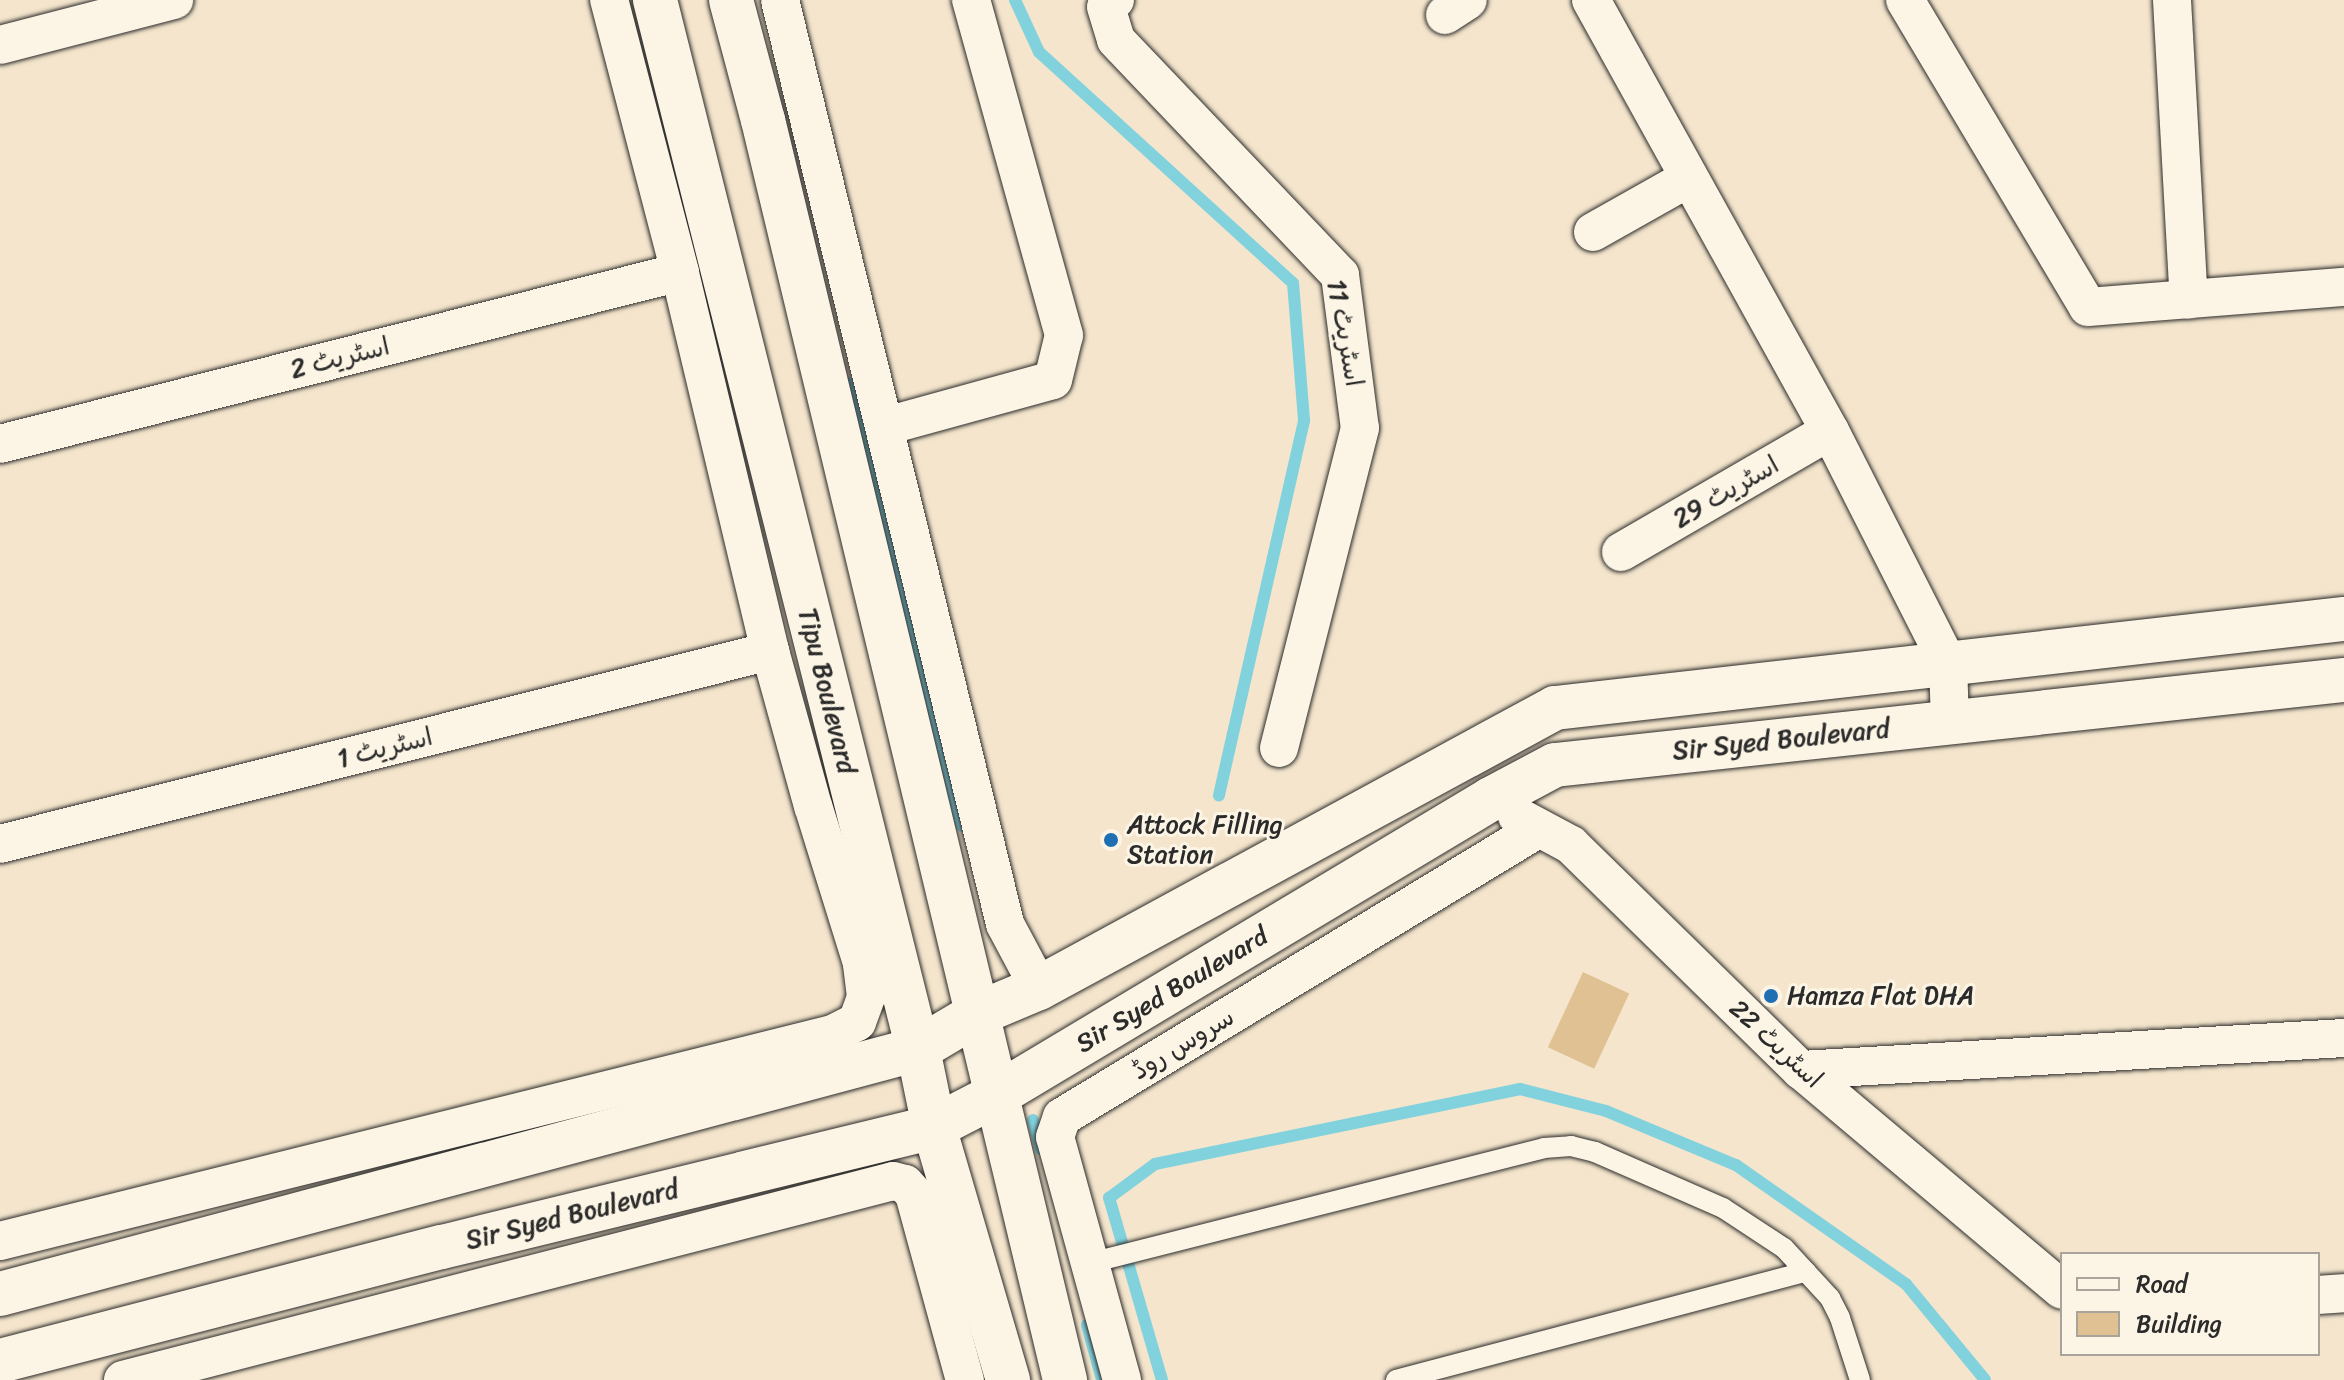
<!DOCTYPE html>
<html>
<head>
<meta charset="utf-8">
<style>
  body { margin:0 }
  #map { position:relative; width:2344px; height:1380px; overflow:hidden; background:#f4e5cc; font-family:Sriracha,"Playpen Sans Arabic",sans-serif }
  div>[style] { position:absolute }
  .stream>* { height:12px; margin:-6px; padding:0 6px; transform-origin:6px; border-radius:6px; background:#82d2dd }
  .building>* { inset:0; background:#e0c193; transform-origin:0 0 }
  .roads { filter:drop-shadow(0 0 2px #2b2b2b) drop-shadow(0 0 2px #2b2b2b) }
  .service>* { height:20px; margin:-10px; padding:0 10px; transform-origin:10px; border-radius:10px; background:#fcf5e5 }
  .minor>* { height:38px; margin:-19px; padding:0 19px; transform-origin:19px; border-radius:19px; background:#fcf5e5 }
  .tertiary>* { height:44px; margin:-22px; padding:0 22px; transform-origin:22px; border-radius:22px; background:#fcf5e5 }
  .dots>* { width:22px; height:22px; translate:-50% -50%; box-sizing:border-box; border:4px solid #fcf5e5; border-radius:50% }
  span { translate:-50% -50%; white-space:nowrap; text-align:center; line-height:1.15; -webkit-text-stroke:6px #fcf5e5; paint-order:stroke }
  .street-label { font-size:26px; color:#2b2b2b }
  .poi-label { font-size:26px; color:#2b2b2b }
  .left { translate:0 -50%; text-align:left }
  .legend { position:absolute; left:2060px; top:1252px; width:260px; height:104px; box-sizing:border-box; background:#fcf5e5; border:2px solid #a8a49b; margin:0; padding:10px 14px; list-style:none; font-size:24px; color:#2b2b2b }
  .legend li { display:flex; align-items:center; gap:16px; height:40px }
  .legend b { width:40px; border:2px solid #a8a49b }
</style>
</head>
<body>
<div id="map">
  <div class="stream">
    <i style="left:1015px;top:0;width:57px;rotate:65.2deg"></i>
    <i style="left:1039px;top:52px;width:343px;rotate:42.3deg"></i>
    <i style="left:1293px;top:283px;width:138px;rotate:85.4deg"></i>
    <i style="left:1304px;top:421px;width:384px;rotate:102.8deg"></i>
    <i style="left:848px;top:383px;width:457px;rotate:75.6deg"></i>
    <i style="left:1033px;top:1120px;width:30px;rotate:75deg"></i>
    <i style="left:1087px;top:1325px;width:57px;rotate:74.7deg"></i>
    <i style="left:1162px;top:1380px;width:190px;rotate:-106.2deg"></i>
    <i style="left:1109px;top:1198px;width:57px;rotate:-36.5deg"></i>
    <i style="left:1155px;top:1164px;width:373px;rotate:-11.6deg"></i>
    <i style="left:1520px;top:1089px;width:89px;rotate:14.3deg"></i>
    <i style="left:1606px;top:1111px;width:141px;rotate:22.6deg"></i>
    <i style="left:1736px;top:1165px;width:208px;rotate:35deg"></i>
    <i style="left:1906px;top:1284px;width:124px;rotate:50.5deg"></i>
  </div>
  <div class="building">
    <i style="left:1583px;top:972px;width:51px;height:83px;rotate:25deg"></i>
  </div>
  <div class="roads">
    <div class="service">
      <i style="left:1090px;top:1263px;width:468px;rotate:-14.2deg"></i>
      <i style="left:1544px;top:1148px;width:27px;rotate:-4deg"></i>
      <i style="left:1571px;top:1146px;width:25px;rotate:14deg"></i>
      <i style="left:1595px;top:1152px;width:140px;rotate:23.6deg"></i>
      <i style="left:1723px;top:1208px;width:73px;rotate:33.3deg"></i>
      <i style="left:1784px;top:1248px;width:68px;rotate:47.4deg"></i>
      <i style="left:1830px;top:1298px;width:22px;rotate:63deg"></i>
      <i style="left:1840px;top:1318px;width:65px;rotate:72.1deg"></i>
      <i style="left:1396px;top:1380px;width:424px;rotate:-14.8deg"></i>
    </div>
    <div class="minor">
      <i style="left:780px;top:0;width:951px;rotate:76.31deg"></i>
      <i style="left:1005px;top:924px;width:72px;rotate:62deg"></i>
      <i style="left:1115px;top:0;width:11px;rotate:142deg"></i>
      <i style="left:1106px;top:7px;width:34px;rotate:73deg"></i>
      <i style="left:1116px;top:40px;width:325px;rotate:46.4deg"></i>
      <i style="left:1340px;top:275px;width:154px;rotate:82.6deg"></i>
      <i style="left:1360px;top:428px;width:330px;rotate:104.2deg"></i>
      <i style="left:1591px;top:0;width:493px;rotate:61deg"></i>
      <i style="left:1830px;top:431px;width:261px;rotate:63.1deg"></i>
      <i style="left:1948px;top:664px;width:58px;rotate:88deg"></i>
      <i style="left:1905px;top:0;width:357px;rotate:59.2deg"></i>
      <i style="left:2088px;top:307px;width:257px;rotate:-4.5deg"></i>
      <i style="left:2172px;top:0;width:300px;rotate:86.8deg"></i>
      <i style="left:1445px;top:15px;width:27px;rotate:-33deg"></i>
      <i style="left:0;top:45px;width:180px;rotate:-14.5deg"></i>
      <i style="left:1593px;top:232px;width:108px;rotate:-29.4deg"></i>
      <i style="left:886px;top:426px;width:173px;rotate:-15.4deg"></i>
      <i style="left:1053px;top:380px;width:46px;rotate:-76.3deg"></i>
      <i style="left:1064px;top:335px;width:348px;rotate:-105.5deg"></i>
      <i style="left:0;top:444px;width:701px;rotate:-14.19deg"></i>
      <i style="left:1621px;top:552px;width:241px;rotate:-30.1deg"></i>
      <i style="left:1517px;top:816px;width:61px;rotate:28.2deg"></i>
      <i style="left:1571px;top:845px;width:322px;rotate:44.4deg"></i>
      <i style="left:1801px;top:1070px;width:341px;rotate:40.1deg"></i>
      <i style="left:0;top:844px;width:794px;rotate:-14.07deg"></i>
      <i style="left:1801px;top:1070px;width:544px;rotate:-3.37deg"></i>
      <i style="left:0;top:1241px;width:858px;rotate:-13.96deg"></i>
      <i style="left:833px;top:1034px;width:27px;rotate:-27deg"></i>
      <i style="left:857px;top:1022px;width:27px;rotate:-70deg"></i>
      <i style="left:866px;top:997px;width:34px;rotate:-97deg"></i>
      <i style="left:862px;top:963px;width:164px;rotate:-107.3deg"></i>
      <i style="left:813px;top:806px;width:161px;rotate:-105.5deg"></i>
      <i style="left:770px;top:651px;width:390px;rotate:-103.4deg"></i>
      <i style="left:680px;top:272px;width:281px;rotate:-104.6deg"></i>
      <i style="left:2318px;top:1295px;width:26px;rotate:-4deg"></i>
      <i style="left:123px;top:1380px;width:795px;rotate:-14.49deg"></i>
      <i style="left:893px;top:1181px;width:12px;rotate:14deg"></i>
      <i style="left:905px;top:1184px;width:13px;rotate:48deg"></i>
      <i style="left:914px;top:1194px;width:193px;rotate:74.7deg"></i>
      <i style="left:1122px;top:1380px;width:252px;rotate:-105.4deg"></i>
      <i style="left:1055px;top:1137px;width:21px;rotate:-71deg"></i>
      <i style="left:1062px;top:1117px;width:556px;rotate:-31.18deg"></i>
    </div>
    <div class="tertiary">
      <i style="left:655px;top:0;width:1081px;rotate:75.93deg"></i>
      <i style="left:918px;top:1049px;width:80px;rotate:78.4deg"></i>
      <i style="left:934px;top:1127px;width:264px;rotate:73.7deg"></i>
      <i style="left:731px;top:0;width:124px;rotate:75.1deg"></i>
      <i style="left:763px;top:120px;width:1296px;rotate:76.52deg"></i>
      <i style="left:0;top:1294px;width:950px;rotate:-14.94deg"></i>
      <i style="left:918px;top:1049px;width:69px;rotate:-30.7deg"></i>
      <i style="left:977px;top:1014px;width:67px;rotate:-22.8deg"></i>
      <i style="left:1039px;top:988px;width:587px;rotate:-28.49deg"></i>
      <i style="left:1555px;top:708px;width:794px;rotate:-6.44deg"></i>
      <i style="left:0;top:1361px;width:456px;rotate:-14.5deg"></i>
      <i style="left:442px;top:1247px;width:506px;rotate:-13.71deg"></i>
      <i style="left:934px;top:1127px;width:72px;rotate:-27.3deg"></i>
      <i style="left:998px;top:1094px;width:575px;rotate:-30.9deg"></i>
      <i style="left:1491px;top:799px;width:72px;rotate:-28deg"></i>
      <i style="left:1555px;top:765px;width:794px;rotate:-6.15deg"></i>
    </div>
  </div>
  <div class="dots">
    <i style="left:1111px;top:840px;background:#1f6fb2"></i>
    <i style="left:1771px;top:996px;background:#1f6fb2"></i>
  </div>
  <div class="street-label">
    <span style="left:1345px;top:333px;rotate:80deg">اسٹریٹ 11</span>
    <span style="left:340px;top:358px;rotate:-14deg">اسٹریٹ 2</span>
    <span style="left:1726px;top:492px;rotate:-30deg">اسٹریٹ 29</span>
    <span style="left:827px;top:691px;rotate:76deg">Tipu Boulevard</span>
    <span style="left:1781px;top:740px;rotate:-6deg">Sir Syed Boulevard</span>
    <span style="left:385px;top:748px;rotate:-14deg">اسٹریٹ 1</span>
    <span style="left:1172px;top:990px;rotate:-31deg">Sir Syed Boulevard</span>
    <span style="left:1183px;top:1044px;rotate:-31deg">سروس روڈ</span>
    <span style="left:1776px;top:1044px;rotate:43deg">اسٹریٹ 22</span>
    <span style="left:572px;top:1215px;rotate:-14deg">Sir Syed Boulevard</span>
  </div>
  <div class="poi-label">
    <span class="left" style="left:1127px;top:840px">Attock Filling<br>Station</span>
    <span class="left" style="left:1787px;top:996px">Hamza Flat DHA</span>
  </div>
  <ul class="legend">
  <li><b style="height:10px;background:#fcf5e5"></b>Road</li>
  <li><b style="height:22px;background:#e0c193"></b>Building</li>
  </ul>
</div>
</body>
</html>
